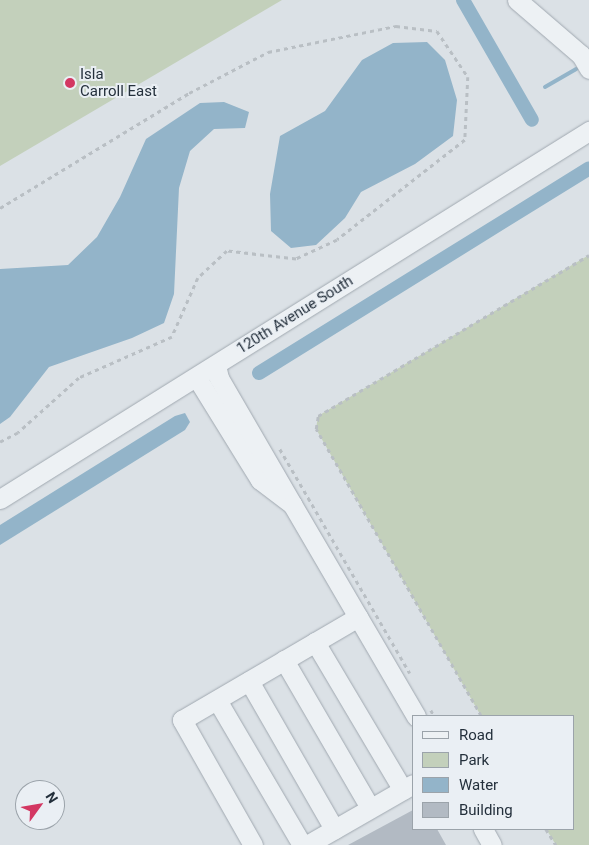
<!DOCTYPE html>
<html>
<head>
<meta charset="utf-8">
<style>
  body { margin:0 }
  #map { position:relative; width:589px; height:845px; overflow:hidden; background:#dbe1e6; font-family:Roboto,sans-serif }
  div>[style] { position:absolute }
  .green>* { inset:0; background:#c3d0bb }
  .water>* { inset:0; background:#93b4c9 }
  .stream>* { height:4px; margin:-2px; padding:0 2px; transform-origin:2px; border-radius:2px; background:#93b4c9 }
  .canal>* { height:14px; margin:-7px; padding:0 7px; transform-origin:7px; border-radius:7px; background:#93b4c9 }
  .building>* { inset:0; background:#b2bac3 }
  .path>* { height:2.5px; margin-top:-1.25px; transform-origin:0; background:repeating-linear-gradient(90deg,#b9bfc4 0 4px,transparent 0 8px) }
  .roads { filter:drop-shadow(0 0 1px #a0a8b0) drop-shadow(0 0 1px #a0a8b0) }
  .minor>* { height:19px; margin:-9.5px; padding:0 9.5px; transform-origin:9.5px; border-radius:9.5px; background:#edf1f4 }
  .dots>* { width:14px; height:14px; translate:-50% -50%; box-sizing:border-box; border:2px solid #eaeff4; border-radius:50% }
  span { translate:-50% -50%; white-space:nowrap; text-align:center; line-height:1.15; -webkit-text-stroke:4px #eaeff4; paint-order:stroke }
  .poi-label { font-size:15px; color:#24303c }
  .left { translate:0 -50%; text-align:left }
  .street-label { font-size:15px; color:#24303c }
  .legend { position:absolute; left:412px; top:715px; width:162px; height:115px; box-sizing:border-box; background:#eaeff4; border:1px solid #9ba3aa; margin:0; padding:6px 9px; list-style:none; font-size:15px; color:#24303c }
  .legend li { display:flex; align-items:center; gap:10px; height:25px }
  .legend b { width:25px; border:1px solid #9ba3aa }
  .north { position:absolute; left:15px; top:780px; width:50px; height:50px; box-sizing:border-box; background:#eaeff4; border:1px solid #9ba3aa; border-radius:50%; rotate:58deg; font-size:14px; font-weight:700; line-height:20px; text-align:center; color:#24303c }
  .north::after { content:''; display:block; margin:auto; width:18px; height:22px; background:#d33762; clip-path:polygon(50% 0,100% 100%,50% 72%,0 100%) }
</style>
</head>
<body>
<div id="map">
  <div class="green">
    <i style="clip-path:polygon(0 0,282px 0,0 166px)"></i>
    <i style="clip-path:polygon(589px 255px,589px 845px,556px 845px,546px 829px,573px 829px,573px 716px,481px 716px,316px 429px,318px 416px)"></i>
  </div>
  <div class="water">
    <i style="clip-path:polygon(427px 42px,445px 60px,457px 100px,453px 136px,415px 164px,361px 192px,345px 218px,316px 245px,291px 248px,271px 231px,270px 194px,280px 136px,325px 111px,362px 60px,393px 43px)"></i>
    <i style="clip-path:polygon(224px 102px,249px 112px,245px 128px,214px 129px,190px 151px,179px 188px,174px 294px,164px 323px,132px 338px,49px 367px,10px 417px,0 424px,0 269px,68px 265px,97px 237px,120px 197px,146px 139px,200px 103px)"></i>
    <i style="clip-path:polygon(185px 413px,190px 422px,185px 430px,0 545px,0 525px,175px 416px)"></i>
  </div>
  <div class="stream">
    <i style="left:545px;top:87px;width:36px;rotate:-30deg"></i>
  </div>
  <div class="canal">
    <i style="left:463px;top:0;width:138px;rotate:60.1deg"></i>
    <i style="left:259px;top:373px;width:388px;rotate:-31.8deg"></i>
  </div>
  <div class="building">
    <i style="clip-path:polygon(413px 810px,413px 829px,437px 829px,446px 845px,348px 845px)"></i>
  </div>
  <div class="path">
    <i style="left:0;top:208px;width:221px;rotate:-31.3deg"></i>
    <i style="left:189px;top:93px;width:89px;rotate:-27.4deg"></i>
    <i style="left:268px;top:52px;width:131px;rotate:-11.5deg"></i>
    <i style="left:396px;top:26px;width:41px;rotate:7deg"></i>
    <i style="left:437px;top:31px;width:55px;rotate:56deg"></i>
    <i style="left:468px;top:77px;width:63px;rotate:92.7deg"></i>
    <i style="left:465px;top:140px;width:162px;rotate:142deg"></i>
    <i style="left:337px;top:240px;width:45px;rotate:155.1deg"></i>
    <i style="left:296px;top:259px;width:69px;rotate:-173.4deg"></i>
    <i style="left:227px;top:251px;width:40px;rotate:137deg"></i>
    <i style="left:198px;top:278px;width:64px;rotate:113.8deg"></i>
    <i style="left:172px;top:337px;width:102px;rotate:156.2deg"></i>
    <i style="left:79px;top:378px;width:82px;rotate:138deg"></i>
    <i style="left:18px;top:433px;width:20px;rotate:153deg"></i>
    <i style="left:280px;top:449px;width:259px;rotate:59.9deg"></i>
    <i style="left:431px;top:710px;width:7px;rotate:63deg"></i>
    <i style="left:481px;top:716px;width:331px;rotate:-119.9deg"></i>
    <i style="left:316px;top:429px;width:13px;rotate:-81deg"></i>
    <i style="left:318px;top:416px;width:315px;rotate:-30.7deg"></i>
    <i style="left:546px;top:829px;width:19px;rotate:58deg"></i>
  </div>
  <div class="roads">
    <div class="minor">
      <i style="left:517px;top:0;width:84px;rotate:40.7deg"></i>
      <i style="left:581px;top:55px;width:16px;rotate:60deg"></i>
      <i style="left:197px;top:378px;width:120px;rotate:58.3deg"></i>
      <i style="left:260px;top:480px;width:40px;rotate:37deg"></i>
      <i style="left:292px;top:504px;width:146px;rotate:-120.1deg"></i>
      <i style="left:219px;top:378px;width:13px;rotate:-103deg"></i>
      <i style="left:0;top:499px;width:695px;rotate:-32deg"></i>
      <i style="left:292px;top:504px;width:246px;rotate:59.7deg"></i>
      <i style="left:315px;top:642px;width:172px;rotate:59.3deg"></i>
      <i style="left:284px;top:660px;width:171px;rotate:59.8deg"></i>
      <i style="left:249px;top:681px;width:171px;rotate:60.1deg"></i>
      <i style="left:217px;top:700px;width:168px;rotate:59.6deg"></i>
      <i style="left:483px;top:829px;width:18px;rotate:61deg"></i>
      <i style="left:253px;top:845px;width:144px;rotate:-119.6deg"></i>
      <i style="left:182px;top:720px;width:204px;rotate:-30.3deg"></i>
      <i style="left:307px;top:845px;width:122px;rotate:-29.9deg"></i>
    </div>
  </div>
  <div class="dots">
    <i style="left:70px;top:83px;background:#d33762"></i>
  </div>
  <div class="poi-label">
    <span class="left" style="left:80px;top:83px">Isla<br>Carroll East</span>
  </div>
  <div class="street-label">
    <span style="left:295px;top:315px;rotate:-32deg">120th Avenue South</span>
  </div>
  <ul class="legend">
  <li><b style="height:6px;background:#edf1f4"></b>Road</li>
  <li><b style="height:14px;background:#c3d0bb"></b>Park</li>
  <li><b style="height:14px;background:#93b4c9"></b>Water</li>
  <li><b style="height:14px;background:#b2bac3"></b>Building</li>
  </ul>
  <div class="north">N</div>
</div>
</body>
</html>
